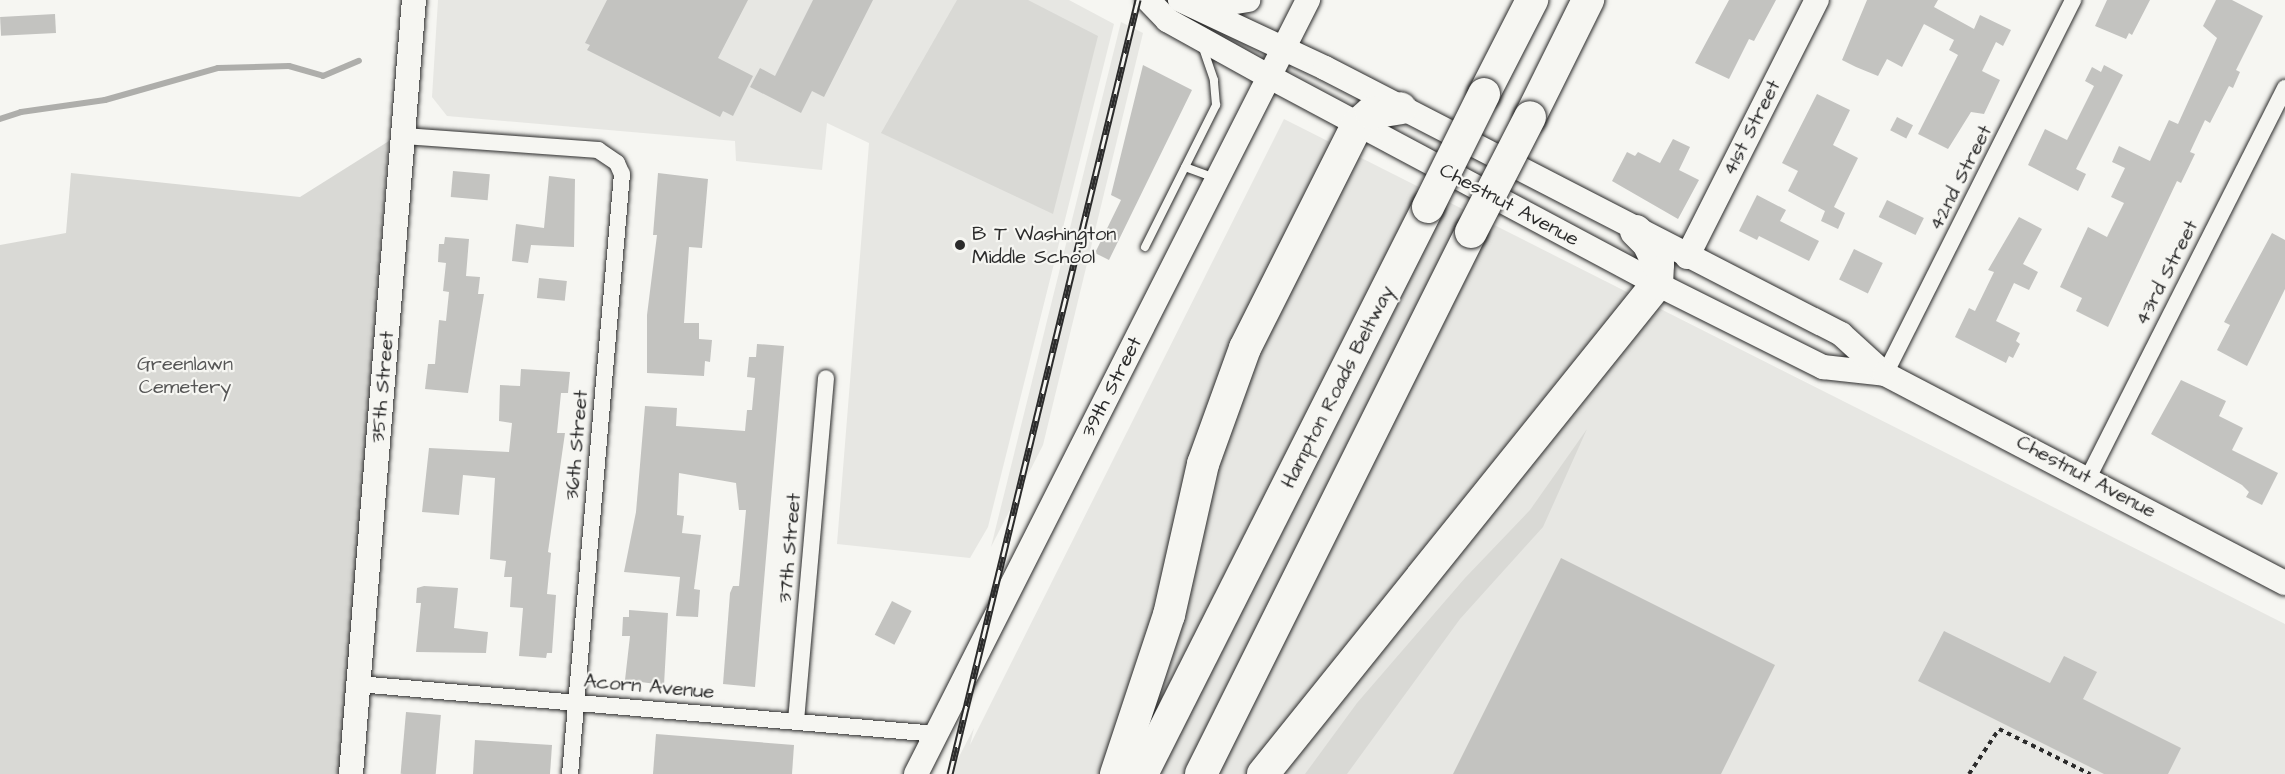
<!DOCTYPE html>
<html>
<head>
<meta charset="utf-8">
<style>
  body { margin:0 }
  #map { position:relative; width:2285px; height:774px; overflow:hidden; background:#f6f6f2; font-family:"Architects Daughter",sans-serif }
  div>[style] { position:absolute }
  .built>* { inset:0; background:#e7e7e3 }
  .green>* { inset:0; background:#d9d9d5 }
  .stream>* { height:6px; margin:-3px; padding:0 3px; transform-origin:3px; border-radius:3px; background:#aeaeab }
  .building>* { inset:0; background:#c3c3c0; transform-origin:0 0 }
  .path>* { height:4px; margin-top:-2px; transform-origin:0; background:repeating-linear-gradient(90deg,#2b2b2b 0 4.5px,transparent 0 9px) }
  .roads { filter:drop-shadow(0 0 2px #2b2b2b) drop-shadow(0 0 2px #2b2b2b) }
  .lane>* { height:8px; margin:-4px; padding:0 4px; transform-origin:4px; border-radius:4px; background:#f6f6f2 }
  .street>* { height:16px; margin:-8px; padding:0 8px; transform-origin:8px; border-radius:8px; background:#f6f6f2 }
  .secondary>* { height:24px; margin:-12px; padding:0 12px; transform-origin:12px; border-radius:12px; background:#f6f6f2 }
  .highway>* { height:32px; margin:-16px; padding:0 16px; transform-origin:16px; border-radius:16px; background:#f6f6f2 }
  .rail>* { height:7px; margin-top:-3.5px; transform-origin:0; background:repeating-linear-gradient(90deg,#f6f6f2 0 14px,#2b2b2b 0 28px); box-sizing:border-box; border-block:2px solid #2b2b2b }
  .bridges { filter:drop-shadow(0 0 2px #2b2b2b) drop-shadow(0 0 2px #2b2b2b) }
  .highway-bridge>* { height:32px; margin:-16px; padding:0 16px; transform-origin:16px; border-radius:16px; background:#f6f6f2 }
  .dots>* { width:16px; height:16px; translate:-50% -50%; box-sizing:border-box; border:3px solid #f6f6f2; border-radius:50% }
  span { translate:-50% -50%; white-space:nowrap; text-align:center; line-height:1.15; -webkit-text-stroke:4.5px #f6f6f2; paint-order:stroke }
  .street-label { font-size:20px; color:#2b2b2b }
  .poi-label { font-size:20px; color:#2b2b2b }
  .left { translate:0 -50%; text-align:left }
  .park-label { font-size:20px; color:#565656 }
</style>
</head>
<body>
<div id="map">
  <div class="built">
    <i style="clip-path:polygon(438px 0,1069px 0,1114px 24px,988px 527px,970px 558px,837px 544px,869px 143px,827px 123px,822px 170px,736px 161px,735px 141px,447px 116px,432px 97px)"></i>
    <i style="clip-path:polygon(1121px 22px,1143px 33px,1043px 445px,991px 547px)"></i>
    <i style="clip-path:polygon(1284px 119px,2285px 624px,2285px 774px,950px 774px,974px 728px,970px 745px)"></i>
  </div>
  <div class="green">
    <i style="clip-path:polygon(957px 0,1028px 0,1098px 36px,1053px 214px,881px 133px)"></i>
    <i style="clip-path:polygon(389px 141px,340px 774px,0 774px,0 245px,66px 233px,71px 173px,300px 197px)"></i>
    <i style="clip-path:polygon(1587px 429px,1543px 527px,1460px 619px,1347px 774px,1305px 774px,1357px 703px,1465px 578px,1530px 510px)"></i>
  </div>
  <div class="stream">
    <i style="left:0;top:119px;width:22px;rotate:-18deg"></i>
    <i style="left:21px;top:112px;width:85px;rotate:-8.1deg"></i>
    <i style="left:105px;top:100px;width:117px;rotate:-15.8deg"></i>
    <i style="left:218px;top:68px;width:71px;rotate:-1.6deg"></i>
    <i style="left:289px;top:66px;width:35px;rotate:16deg"></i>
    <i style="left:323px;top:76px;width:39px;rotate:-23deg"></i>
  </div>
  <div class="building">
    <i style="clip-path:polygon(607px 0,748px 0,718px 58px,753px 76px,733px 116px,723px 111px,720px 117px,587px 50px,590px 45px,585px 43px)"></i>
    <i style="clip-path:polygon(813px 0,873px 0,824px 97px,812px 91px,801px 113px,750px 87px,760px 68px,775px 76px)"></i>
    <i style="clip-path:polygon(1729px 0,1776px 0,1754px 41px,1749px 39px,1729px 79px,1695px 63px)"></i>
    <i style="clip-path:polygon(1867px 0,1938px 0,1934px 7px,1974px 29px,1980px 15px,2011px 30px,2003px 46px,1996px 42px,1982px 71px,2000px 80px,1984px 114px,1971px 112px,1948px 149px,1918px 134px,1958px 55px,1949px 50px,1954px 40px,1924px 24px,1902px 67px,1887px 59px,1878px 76px,1856px 67px,1842px 60px)"></i>
    <i style="clip-path:polygon(2107px 0,2150px 0,2132px 35px,2129px 33px,2126px 39px,2095px 26px)"></i>
    <i style="clip-path:polygon(2216px 0,2232px 0,2263px 16px,2236px 70px,2240px 72px,2233px 88px,2229px 86px,2210px 123px,2205px 120px,2190px 152px,2195px 154px,2181px 183px,2177px 181px,2108px 327px,2076px 311px,2082px 298px,2060px 287px,2088px 227px,2107px 237px,2124px 203px,2111px 197px,2125px 168px,2112px 162px,2119px 146px,2150px 161px,2169px 120px,2178px 124px,2217px 38px,2203px 26px)"></i>
    <i style="left:55px;top:14px;width:19px;height:55px;rotate:87deg"></i>
    <i style="clip-path:polygon(1143px 65px,1192px 90px,1109px 260px,1095px 253px,1121px 200px,1111px 195px)"></i>
    <i style="clip-path:polygon(2104px 65px,2123px 75px,2076px 169px,2086px 174px,2078px 191px,2028px 165px,2045px 129px,2067px 140px,2094px 86px,2085px 81px,2092px 67px,2101px 72px)"></i>
    <i style="clip-path:polygon(1817px 94px,1850px 110px,1833px 145px,1858px 158px,1834px 207px,1845px 213px,1838px 229px,1821px 221px,1825px 211px,1788px 191px,1798px 171px,1782px 163px)"></i>
    <i style="left:1897px;top:117px;width:18px;height:15px;rotate:27deg"></i>
    <i style="clip-path:polygon(1673px 139px,1690px 147px,1679px 170px,1699px 180px,1678px 219px,1612px 181px,1627px 152px,1635px 156px,1638px 152px,1660px 163px)"></i>
    <i style="left:453px;top:171px;width:37px;height:26px;rotate:5deg"></i>
    <i style="clip-path:polygon(658px 173px,708px 179px,702px 248px,689px 247px,684px 323px,699px 323px,699px 339px,712px 340px,710px 362px,705px 361px,704px 376px,647px 373px,647px 315px,657px 235px,653px 235px)"></i>
    <i style="clip-path:polygon(549px 176px,575px 179px,574px 247px,531px 245px,528px 263px,512px 261px,516px 224px,544px 228px)"></i>
    <i style="clip-path:polygon(1757px 195px,1786px 210px,1780px 221px,1819px 241px,1809px 261px,1759px 236px,1757px 240px,1739px 231px)"></i>
    <i style="left:1887px;top:200px;width:41px;height:19px;rotate:26deg"></i>
    <i style="clip-path:polygon(2019px 217px,2042px 229px,2023px 264px,2038px 272px,2029px 290px,2014px 283px,1996px 321px,2020px 333px,2016px 341px,2020px 344px,2013px 358px,2009px 356px,2006px 363px,1955px 337px,1969px 308px,1975px 311px,1994px 272px,1988px 270px)"></i>
    <i style="clip-path:polygon(2272px 233px,2285px 240px,2285px 289px,2247px 366px,2217px 350px,2230px 325px,2224px 322px)"></i>
    <i style="clip-path:polygon(445px 237px,469px 239px,466px 276px,480px 277px,478px 294px,484px 294px,468px 393px,425px 389px,428px 364px,435px 364px,439px 320px,446px 321px,449px 292px,443px 291px,446px 263px,438px 262px,439px 244px,444px 244px)"></i>
    <i style="left:1854px;top:249px;width:32px;height:34px;rotate:26deg"></i>
    <i style="left:539px;top:278px;width:28px;height:20px;rotate:6deg"></i>
    <i style="clip-path:polygon(757px 344px,784px 346px,755px 687px,723px 684px,730px 593px,733px 586px,739px 586px,746px 510px,739px 510px,736px 483px,679px 473px,677px 515px,684px 516px,682px 533px,701px 535px,694px 589px,700px 590px,698px 617px,676px 616px,680px 577px,624px 572px,636px 512px,645px 406px,677px 408px,676px 426px,745px 431px,747px 410px,752px 410px,755px 378px,747px 377px,749px 357px,756px 357px)"></i>
    <i style="clip-path:polygon(521px 369px,570px 372px,568px 393px,561px 393px,557px 433px,565px 433px,548px 552px,551px 553px,547px 594px,556px 595px,552px 653px,547px 653px,546px 658px,519px 656px,523px 608px,510px 607px,512px 577px,504px 577px,506px 561px,490px 559px,495px 478px,463px 475px,459px 515px,422px 512px,429px 448px,509px 452px,512px 423px,499px 421px,500px 385px,520px 386px)"></i>
    <i style="clip-path:polygon(2181px 380px,2226px 401px,2219px 416px,2243px 428px,2232px 450px,2278px 473px,2262px 505px,2246px 497px,2249px 492px,2242px 485px,2151px 434px)"></i>
    <i style="clip-path:polygon(1561px 558px,1775px 665px,1721px 774px,1453px 774px)"></i>
    <i style="clip-path:polygon(424px 586px,458px 588px,454px 628px,488px 632px,486px 653px,416px 652px,421px 603px,416px 603px,417px 588px)"></i>
    <i style="left:892px;top:601px;width:22px;height:38px;rotate:27deg"></i>
    <i style="clip-path:polygon(629px 610px,668px 613px,664px 685px,625px 680px,630px 636px,622px 636px,623px 617px,629px 617px)"></i>
    <i style="clip-path:polygon(1944px 631px,2050px 683px,2064px 656px,2097px 672px,2083px 699px,2181px 748px,2168px 774px,2104px 774px,1918px 681px)"></i>
    <i style="left:406px;top:712px;width:35px;height:62px;rotate:5deg"></i>
    <i style="clip-path:polygon(656px 734px,794px 745px,792px 774px,653px 774px)"></i>
    <i style="clip-path:polygon(475px 740px,552px 745px,550px 774px,473px 774px)"></i>
  </div>
  <div class="path">
    <i style="left:1969px;top:774px;width:54px;rotate:-56.3deg"></i>
    <i style="left:1999px;top:729px;width:102px;rotate:26.3deg"></i>
  </div>
  <div class="roads">
    <div class="lane">
      <i style="left:1185px;top:167px;width:32px;rotate:20deg"></i>
      <i style="left:1145px;top:247px;width:159px;rotate:-63.4deg"></i>
      <i style="left:1216px;top:105px;width:25px;rotate:-95deg"></i>
      <i style="left:1214px;top:80px;width:37px;rotate:-109deg"></i>
    </div>
    <div class="street">
      <i style="left:404px;top:136px;width:195px;rotate:4.1deg"></i>
      <i style="left:598px;top:150px;width:23px;rotate:34deg"></i>
      <i style="left:617px;top:163px;width:12px;rotate:66deg"></i>
      <i style="left:622px;top:174px;width:602px;rotate:94.95deg"></i>
      <i style="left:1885px;top:374px;width:419px;rotate:-63.3deg"></i>
      <i style="left:2088px;top:478px;width:437px;rotate:-63.2deg"></i>
      <i style="left:358px;top:684px;width:580px;rotate:4.94deg"></i>
      <i style="left:796px;top:721px;width:344px;rotate:-85deg"></i>
    </div>
    <div class="secondary">
      <i style="left:1148px;top:0;width:28px;rotate:46deg"></i>
      <i style="left:1167px;top:20px;width:118px;rotate:29deg"></i>
      <i style="left:1270px;top:77px;width:439px;rotate:28.1deg"></i>
      <i style="left:1657px;top:284px;width:186px;rotate:26.6deg"></i>
      <i style="left:1823px;top:367px;width:62px;rotate:6.4deg"></i>
      <i style="left:1180px;top:0;width:160px;rotate:25.1deg"></i>
      <i style="left:1325px;top:68px;width:581px;rotate:27.27deg"></i>
      <i style="left:1841px;top:334px;width:59px;rotate:42.3deg"></i>
      <i style="left:1885px;top:374px;width:451px;rotate:27.6deg"></i>
      <i style="left:1200px;top:8px;width:49px;rotate:-9.5deg"></i>
      <i style="left:1687px;top:257px;width:288px;rotate:-63.2deg"></i>
      <i style="left:351px;top:774px;width:777px;rotate:-85.35deg"></i>
      <i style="left:916px;top:774px;width:868px;rotate:-63.14deg"></i>
    </div>
    <div class="highway">
      <i style="left:1484px;top:94px;width:106px;rotate:-62.9deg"></i>
      <i style="left:1530px;top:117px;width:131px;rotate:-63.6deg"></i>
      <i style="left:1116px;top:774px;width:168px;rotate:-71.6deg"></i>
      <i style="left:1169px;top:615px;width:155px;rotate:-77.3deg"></i>
      <i style="left:1203px;top:464px;width:123px;rotate:-70.1deg"></i>
      <i style="left:1245px;top:348px;width:250px;rotate:-63.3deg"></i>
      <i style="left:1357px;top:125px;width:18px;rotate:-41deg"></i>
      <i style="left:1371px;top:113px;width:30px;rotate:-9deg"></i>
      <i style="left:1142px;top:774px;width:635px;rotate:-63.23deg"></i>
      <i style="left:1201px;top:774px;width:606px;rotate:-63.52deg"></i>
      <i style="left:1263px;top:774px;width:629px;rotate:-51.2deg"></i>
      <i style="left:1657px;top:284px;width:20px;rotate:-87deg"></i>
      <i style="left:1658px;top:264px;width:23px;rotate:-115deg"></i>
      <i style="left:1648px;top:243px;width:17px;rotate:-135deg"></i>
    </div>
  </div>
  <div class="rail">
    <i style="left:950px;top:774px;width:797px;rotate:-76.35deg"></i>
  </div>
  <div class="bridges">
    <div class="highway-bridge">
      <i style="left:1428px;top:207px;width:126px;rotate:-63.6deg"></i>
      <i style="left:1471px;top:232px;width:129px;rotate:-62.8deg"></i>
    </div>
  </div>
  <div class="dots">
    <i style="left:960px;top:245px;background:#2b2b2b"></i>
  </div>
  <div class="street-label">
    <span style="left:1752px;top:128px;rotate:-63deg">41st Street</span>
    <span style="left:1961px;top:178px;rotate:-63deg">42nd Street</span>
    <span style="left:1509px;top:205px;rotate:28deg">Chestnut Avenue</span>
    <span style="left:2167px;top:273px;rotate:-63deg">43rd Street</span>
    <span style="left:383px;top:387px;rotate:-85deg">35th Street</span>
    <span style="left:1112px;top:387px;rotate:-63deg">39th Street</span>
    <span style="left:1338px;top:387px;rotate:-63deg">Hampton Roads Beltway</span>
    <span style="left:577px;top:445px;rotate:-85deg">36th Street</span>
    <span style="left:2086px;top:477px;rotate:28deg">Chestnut Avenue</span>
    <span style="left:790px;top:548px;rotate:-85deg">37th Street</span>
    <span style="left:649px;top:687px;rotate:5deg">Acorn Avenue</span>
  </div>
  <div class="poi-label">
    <span class="left" style="left:972px;top:246px">B T Washington<br>Middle School</span>
  </div>
  <div class="park-label">
    <span style="left:185px;top:376px">Greenlawn<br>Cemetery</span>
  </div>
</div>
</body>
</html>
